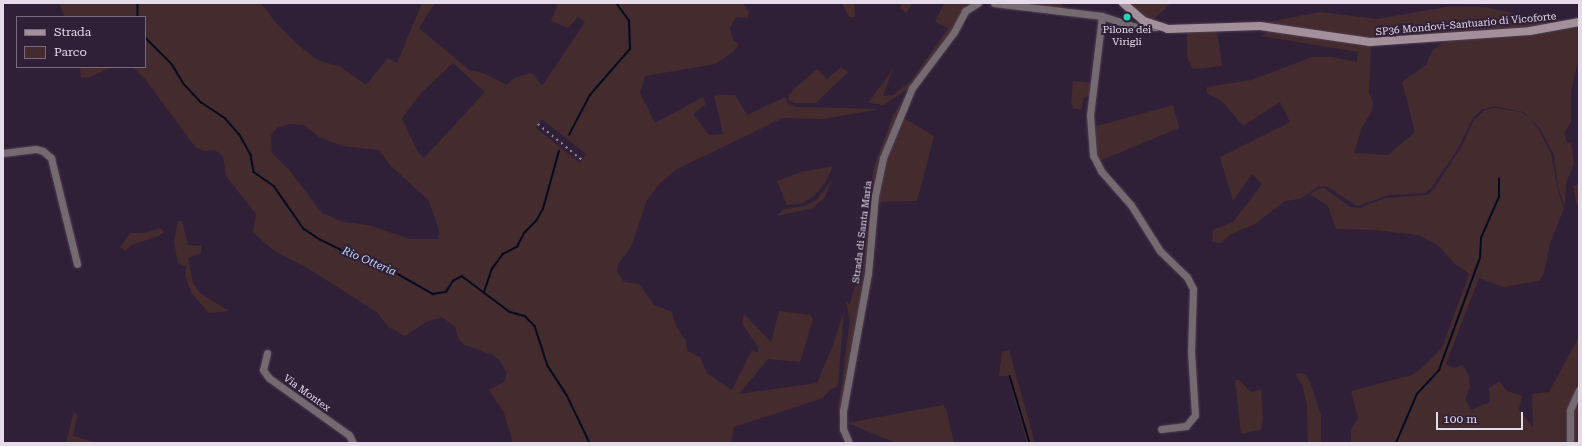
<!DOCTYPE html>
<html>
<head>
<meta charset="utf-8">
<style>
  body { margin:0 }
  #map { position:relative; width:1582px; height:446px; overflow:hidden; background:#302037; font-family:"Roboto Serif",serif }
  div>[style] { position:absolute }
  .green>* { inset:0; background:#442b2e }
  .stream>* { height:1.5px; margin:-0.75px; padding:0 0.75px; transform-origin:0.75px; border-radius:0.75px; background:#030c1e }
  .roads { filter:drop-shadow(0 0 1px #4d3e54) drop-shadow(0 0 1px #4d3e54) }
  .street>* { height:7px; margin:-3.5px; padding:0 3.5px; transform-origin:3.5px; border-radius:3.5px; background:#766a71 }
  .secondary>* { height:8px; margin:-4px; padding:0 4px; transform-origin:4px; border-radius:4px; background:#a3909b }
  .rail>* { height:1.5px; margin-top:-0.75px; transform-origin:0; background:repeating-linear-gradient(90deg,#988b9e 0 2px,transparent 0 6px) }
  .dots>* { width:11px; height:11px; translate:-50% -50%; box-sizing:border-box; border:2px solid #302037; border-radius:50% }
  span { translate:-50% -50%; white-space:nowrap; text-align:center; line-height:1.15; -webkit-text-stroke:4px #302037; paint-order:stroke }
  .street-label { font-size:10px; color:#e5dbea }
  .poi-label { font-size:10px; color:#e5dbea }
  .water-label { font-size:11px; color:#bfd7fb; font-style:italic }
  .frame { position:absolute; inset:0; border:4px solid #e5dbea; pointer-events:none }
  .legend { position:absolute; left:16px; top:16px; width:130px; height:52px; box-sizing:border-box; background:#302037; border:1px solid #786b7f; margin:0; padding:5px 7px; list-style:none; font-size:12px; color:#e5dbea }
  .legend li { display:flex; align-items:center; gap:8px; height:20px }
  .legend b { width:20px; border:1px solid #786b7f }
  .scale { position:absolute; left:1436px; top:412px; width:87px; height:18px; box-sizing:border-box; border:2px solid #e5dbea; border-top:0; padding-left:5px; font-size:12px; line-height:14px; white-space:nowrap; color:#e5dbea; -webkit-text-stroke:3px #302037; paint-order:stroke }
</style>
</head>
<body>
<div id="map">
  <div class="green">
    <i style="clip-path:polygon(evenodd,59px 3px,261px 3px,276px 23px,298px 45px,319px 61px,339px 66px,366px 85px,388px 58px,397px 63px,422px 3px,435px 3px,419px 28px,469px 70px,483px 73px,507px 85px,514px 78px,530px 73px,534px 75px,542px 86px,585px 22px,578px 17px,568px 28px,551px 21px,558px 3px,743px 4px,749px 13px,748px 18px,736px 17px,730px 28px,733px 40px,739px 44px,733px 52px,715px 64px,645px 76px,640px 93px,655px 123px,703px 97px,706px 104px,693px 114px,709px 135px,723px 134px,714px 96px,722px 95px,735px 95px,747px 115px,785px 97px,787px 103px,797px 107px,881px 109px,822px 119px,783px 118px,677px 169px,660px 183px,647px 200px,631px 247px,618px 264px,617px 272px,624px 282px,639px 284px,654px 305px,672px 312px,676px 326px,686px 341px,687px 351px,700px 357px,707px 373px,732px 390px,752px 350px,758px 353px,758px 347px,742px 323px,744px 314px,771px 342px,779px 311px,810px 315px,813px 319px,800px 362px,768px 359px,739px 394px,817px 383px,833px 345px,844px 310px,838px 386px,831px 389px,823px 398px,734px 427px,731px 443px,513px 443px,504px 413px,489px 390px,504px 382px,507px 374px,501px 362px,493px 355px,465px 345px,459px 340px,455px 327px,442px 317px,426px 322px,405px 336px,388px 327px,378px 313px,309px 269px,273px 250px,253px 232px,256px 214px,226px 176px,223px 156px,215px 150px,205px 151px,196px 148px,145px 79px,133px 67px,145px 67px,145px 17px,65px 17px,59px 3px,453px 63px,485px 92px,424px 158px,418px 152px,402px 118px,422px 92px,453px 63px,59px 3px,542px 119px,586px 154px,580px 163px,536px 128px,542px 119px,59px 3px,289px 124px,304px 125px,319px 137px,342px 146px,379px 150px,389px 164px,429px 201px,439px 230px,438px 239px,410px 239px,368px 225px,343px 222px,322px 213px,290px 171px,272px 153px,271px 135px,277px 128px,289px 124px)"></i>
    <i style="clip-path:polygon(842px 3px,854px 3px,855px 17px,849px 17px)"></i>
    <i style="clip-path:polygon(902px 3px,913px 3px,906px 13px,900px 8px)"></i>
    <i style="clip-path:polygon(944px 3px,968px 3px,952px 29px,909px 88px,884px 105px,868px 103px,893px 69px,883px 96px,893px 95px,911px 81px,948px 28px,935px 22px)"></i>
    <i style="clip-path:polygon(1017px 3px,1061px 3px,1064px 8px)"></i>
    <i style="clip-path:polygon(1128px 3px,1171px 3px,1152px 21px)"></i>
    <i style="clip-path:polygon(1452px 6px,1486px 7px,1533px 18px,1575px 21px,1528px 28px,1364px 39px,1263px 23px,1320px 12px,1377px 19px)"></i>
    <i style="clip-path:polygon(1579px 25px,1579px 57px,1571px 91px,1571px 122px,1564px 133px,1567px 143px,1571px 142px,1574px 164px,1566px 183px,1565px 206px,1558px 188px,1554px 155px,1539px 127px,1523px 112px,1494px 106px,1481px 110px,1472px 119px,1459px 147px,1432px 187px,1425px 193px,1389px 195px,1357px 206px,1328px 187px,1319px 186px,1300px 199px,1285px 201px,1255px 224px,1231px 234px,1221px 243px,1212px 242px,1213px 230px,1233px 222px,1262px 184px,1252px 174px,1233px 201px,1220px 157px,1290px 122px,1280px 102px,1243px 126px,1223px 102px,1207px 93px,1207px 87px,1252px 80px,1312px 57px,1332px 57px,1357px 62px,1358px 52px,1261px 36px,1271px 30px,1371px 45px,1369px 92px,1373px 102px,1372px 111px,1362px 127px,1354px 153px,1388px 155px,1415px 132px,1402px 82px,1426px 65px,1432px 51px,1444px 41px,1545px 32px)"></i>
    <i style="clip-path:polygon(1217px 30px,1222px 66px,1193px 69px,1187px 57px,1187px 33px)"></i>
    <i style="clip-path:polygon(80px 67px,112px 67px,90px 77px,81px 78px)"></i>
    <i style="clip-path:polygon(841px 67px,848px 72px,816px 103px,795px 103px,789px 100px,789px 95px,795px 88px,817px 69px,827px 79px)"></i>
    <i style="clip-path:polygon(1073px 81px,1092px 83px,1091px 94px,1084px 98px,1081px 110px,1074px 108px,1071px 104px)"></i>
    <i style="clip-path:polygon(905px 96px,882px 154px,841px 422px,838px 410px,850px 321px,846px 302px,850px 304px,863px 257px,862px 225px,869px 212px,873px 169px,893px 115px)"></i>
    <i style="clip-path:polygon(1173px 105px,1179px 128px,1099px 161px,1093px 127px)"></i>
    <i style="clip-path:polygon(1495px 108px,1521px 112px,1530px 118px,1538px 129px,1551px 153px,1558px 192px,1564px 208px,1550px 244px,1544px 273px,1539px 281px,1504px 287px,1479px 278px,1446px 364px,1454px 368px,1463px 365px,1469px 376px,1470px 388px,1465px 399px,1471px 410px,1490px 402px,1489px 388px,1499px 381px,1507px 391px,1522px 396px,1519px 409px,1533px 428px,1532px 394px,1549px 392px,1579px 337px,1579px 388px,1569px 404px,1568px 443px,1351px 443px,1351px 430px,1358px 418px,1351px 391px,1412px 375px,1423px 367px,1442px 348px,1469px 274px,1454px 263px,1439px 246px,1419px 235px,1375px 230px,1336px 229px,1328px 206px,1310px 194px,1318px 189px,1324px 188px,1350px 207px,1359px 208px,1386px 198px,1427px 195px,1434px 189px,1461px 148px,1474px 120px,1485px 110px)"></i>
    <i style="clip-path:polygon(902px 117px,934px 136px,917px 201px,877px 202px,887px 157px)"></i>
    <i style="clip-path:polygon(833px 166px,825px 183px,814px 196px,803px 203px,787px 205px,777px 181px,801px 172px)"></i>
    <i style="clip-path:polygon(832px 179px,825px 197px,813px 208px,777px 216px,782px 210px,804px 206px,817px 200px)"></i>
    <i style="clip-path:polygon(1579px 185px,1579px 213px,1573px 186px)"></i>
    <i style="clip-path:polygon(178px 221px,182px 221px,188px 245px,201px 246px,201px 253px,188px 258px,193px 283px,200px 293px,229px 311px,209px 313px,192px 294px,185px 276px,186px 266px,178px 263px,174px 242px)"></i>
    <i style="clip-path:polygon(160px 228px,165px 232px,156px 237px,131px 245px,126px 251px,120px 247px,130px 233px,145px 233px)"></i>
    <i style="clip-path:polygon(1009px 350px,1035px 443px,1027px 443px,1008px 376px,999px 376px,1002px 352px)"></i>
    <i style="clip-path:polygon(1300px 373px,1306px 375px,1310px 382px,1321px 415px,1321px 443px,1308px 443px,1307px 405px,1302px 385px,1295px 374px)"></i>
    <i style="clip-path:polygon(1235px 380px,1239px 380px,1251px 392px,1261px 389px,1263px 418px,1261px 430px,1241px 434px)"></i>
    <i style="clip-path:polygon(1579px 393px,1579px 443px,1572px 443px,1572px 412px)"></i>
    <i style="clip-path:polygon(943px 405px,946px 409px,954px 443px,896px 443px,847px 423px)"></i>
    <i style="clip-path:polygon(74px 411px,77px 415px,73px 436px,98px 443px,66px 443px)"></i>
  </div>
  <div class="stream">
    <i style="left:138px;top:3px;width:14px;rotate:90deg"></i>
    <i style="left:145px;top:37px;width:38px;rotate:45deg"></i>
    <i style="left:172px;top:64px;width:23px;rotate:59deg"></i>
    <i style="left:184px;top:84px;width:25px;rotate:47deg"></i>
    <i style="left:201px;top:102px;width:29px;rotate:34deg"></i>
    <i style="left:225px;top:118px;width:23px;rotate:49deg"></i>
    <i style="left:240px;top:135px;width:23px;rotate:61deg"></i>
    <i style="left:251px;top:155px;width:17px;rotate:80deg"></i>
    <i style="left:254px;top:172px;width:24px;rotate:35deg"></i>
    <i style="left:274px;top:186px;width:52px;rotate:55.1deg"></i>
    <i style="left:304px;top:229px;width:20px;rotate:33deg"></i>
    <i style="left:321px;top:240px;width:61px;rotate:26.1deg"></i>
    <i style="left:376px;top:267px;width:21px;rotate:17deg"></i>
    <i style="left:396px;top:273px;width:43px;rotate:29.6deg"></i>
    <i style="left:433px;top:294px;width:13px;rotate:-9deg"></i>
    <i style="left:446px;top:292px;width:13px;rotate:-58deg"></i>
    <i style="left:453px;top:281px;width:10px;rotate:-29deg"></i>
    <i style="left:462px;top:276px;width:60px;rotate:36.9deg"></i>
    <i style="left:510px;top:312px;width:16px;rotate:15deg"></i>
    <i style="left:525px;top:316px;width:14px;rotate:45deg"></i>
    <i style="left:535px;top:326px;width:42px;rotate:72deg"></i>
    <i style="left:548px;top:366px;width:35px;rotate:57deg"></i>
    <i style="left:567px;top:395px;width:53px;rotate:64.4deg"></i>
    <i style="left:569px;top:135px;width:45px;rotate:-62.3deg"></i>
    <i style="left:590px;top:95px;width:61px;rotate:-49deg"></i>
    <i style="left:630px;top:49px;width:28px;rotate:-92deg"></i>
    <i style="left:629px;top:21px;width:22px;rotate:-126deg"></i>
    <i style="left:484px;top:292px;width:24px;rotate:-71deg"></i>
    <i style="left:492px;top:269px;width:19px;rotate:-54deg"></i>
    <i style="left:503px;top:254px;width:16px;rotate:-27deg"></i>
    <i style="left:517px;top:247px;width:16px;rotate:-63deg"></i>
    <i style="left:524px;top:233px;width:17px;rotate:-45deg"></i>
    <i style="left:536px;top:221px;width:14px;rotate:-60deg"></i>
    <i style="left:543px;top:209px;width:60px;rotate:-74.6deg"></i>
    <i style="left:1010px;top:376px;width:70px;rotate:73.4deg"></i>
    <i style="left:1396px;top:443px;width:53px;rotate:-66.8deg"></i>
    <i style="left:1417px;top:394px;width:33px;rotate:-47deg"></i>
    <i style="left:1439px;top:370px;width:119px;rotate:-69.9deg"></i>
    <i style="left:1480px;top:258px;width:20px;rotate:-87deg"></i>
    <i style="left:1481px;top:238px;width:45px;rotate:-66.3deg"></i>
    <i style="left:1499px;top:197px;width:18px;rotate:-90deg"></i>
  </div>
  <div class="roads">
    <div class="street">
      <i style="left:994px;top:3px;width:109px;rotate:6.9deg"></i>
      <i style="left:1102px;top:16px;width:40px;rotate:18deg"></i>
      <i style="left:1140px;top:28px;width:16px;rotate:-4deg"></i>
      <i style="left:1102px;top:16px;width:100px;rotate:96.9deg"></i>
      <i style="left:1090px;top:115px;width:40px;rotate:85.7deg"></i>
      <i style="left:1093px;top:155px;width:18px;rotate:63deg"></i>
      <i style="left:1101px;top:171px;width:45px;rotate:48.6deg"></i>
      <i style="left:1131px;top:205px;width:54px;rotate:57.8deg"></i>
      <i style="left:1160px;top:251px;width:37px;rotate:44deg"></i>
      <i style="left:1187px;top:277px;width:13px;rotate:63deg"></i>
      <i style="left:1193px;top:289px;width:62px;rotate:91.8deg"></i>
      <i style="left:1191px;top:351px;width:64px;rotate:86.4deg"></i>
      <i style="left:1195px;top:415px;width:14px;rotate:129deg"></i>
      <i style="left:1186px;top:426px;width:25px;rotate:173deg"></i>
      <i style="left:3px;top:153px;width:33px;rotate:-7deg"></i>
      <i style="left:36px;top:149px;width:7px;rotate:16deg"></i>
      <i style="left:43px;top:151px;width:11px;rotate:41deg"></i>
      <i style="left:51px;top:158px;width:109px;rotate:76.2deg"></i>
      <i style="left:267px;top:353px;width:17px;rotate:103deg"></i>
      <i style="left:263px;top:370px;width:10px;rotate:53deg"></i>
      <i style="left:269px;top:378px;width:98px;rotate:35.5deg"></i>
      <i style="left:349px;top:435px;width:9px;rotate:63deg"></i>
      <i style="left:849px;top:443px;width:15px;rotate:-113deg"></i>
      <i style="left:843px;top:429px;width:18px;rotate:-90deg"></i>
      <i style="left:843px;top:411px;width:139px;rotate:-79.7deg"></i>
      <i style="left:868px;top:274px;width:78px;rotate:-84.9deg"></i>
      <i style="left:875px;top:196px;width:39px;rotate:-78deg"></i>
      <i style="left:883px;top:158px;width:76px;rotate:-67.5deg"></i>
      <i style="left:912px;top:88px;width:70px;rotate:-53.1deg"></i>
      <i style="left:954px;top:32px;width:24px;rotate:-62deg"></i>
      <i style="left:965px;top:11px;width:15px;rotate:-32deg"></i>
      <i style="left:1570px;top:443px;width:33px;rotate:-90deg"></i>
      <i style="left:1570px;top:410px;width:22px;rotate:-66deg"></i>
    </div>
    <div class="secondary">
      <i style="left:1123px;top:3px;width:28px;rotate:41deg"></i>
      <i style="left:1144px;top:21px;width:25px;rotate:18deg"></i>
      <i style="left:1168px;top:29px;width:92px;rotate:-1.9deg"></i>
      <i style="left:1260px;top:26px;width:111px;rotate:8.3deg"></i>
      <i style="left:1370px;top:42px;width:160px;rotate:-3.9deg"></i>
      <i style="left:1530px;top:31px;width:50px;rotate:-10.4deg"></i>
    </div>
  </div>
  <div class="rail">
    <i style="left:538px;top:124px;width:57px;rotate:39.3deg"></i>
  </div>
  <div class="dots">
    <i style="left:1127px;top:17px;background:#1fd5b0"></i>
  </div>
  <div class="street-label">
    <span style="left:1466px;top:24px;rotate:-5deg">SP36 Mondovì-Santuario di Vicoforte</span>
    <span style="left:862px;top:232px;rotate:-83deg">Strada di Santa Maria</span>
    <span style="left:307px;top:393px;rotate:36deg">Via Montex</span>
  </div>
  <div class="poi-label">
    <span style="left:1127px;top:35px">Pilone dei<br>Virigli</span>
  </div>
  <div class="water-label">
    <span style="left:369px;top:262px;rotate:23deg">Rio Otteria</span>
  </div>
  <div class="frame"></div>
  <ul class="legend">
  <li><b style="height:5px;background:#a3909b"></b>Strada</li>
  <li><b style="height:11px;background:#442b2e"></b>Parco</li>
  </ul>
  <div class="scale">100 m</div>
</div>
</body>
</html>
